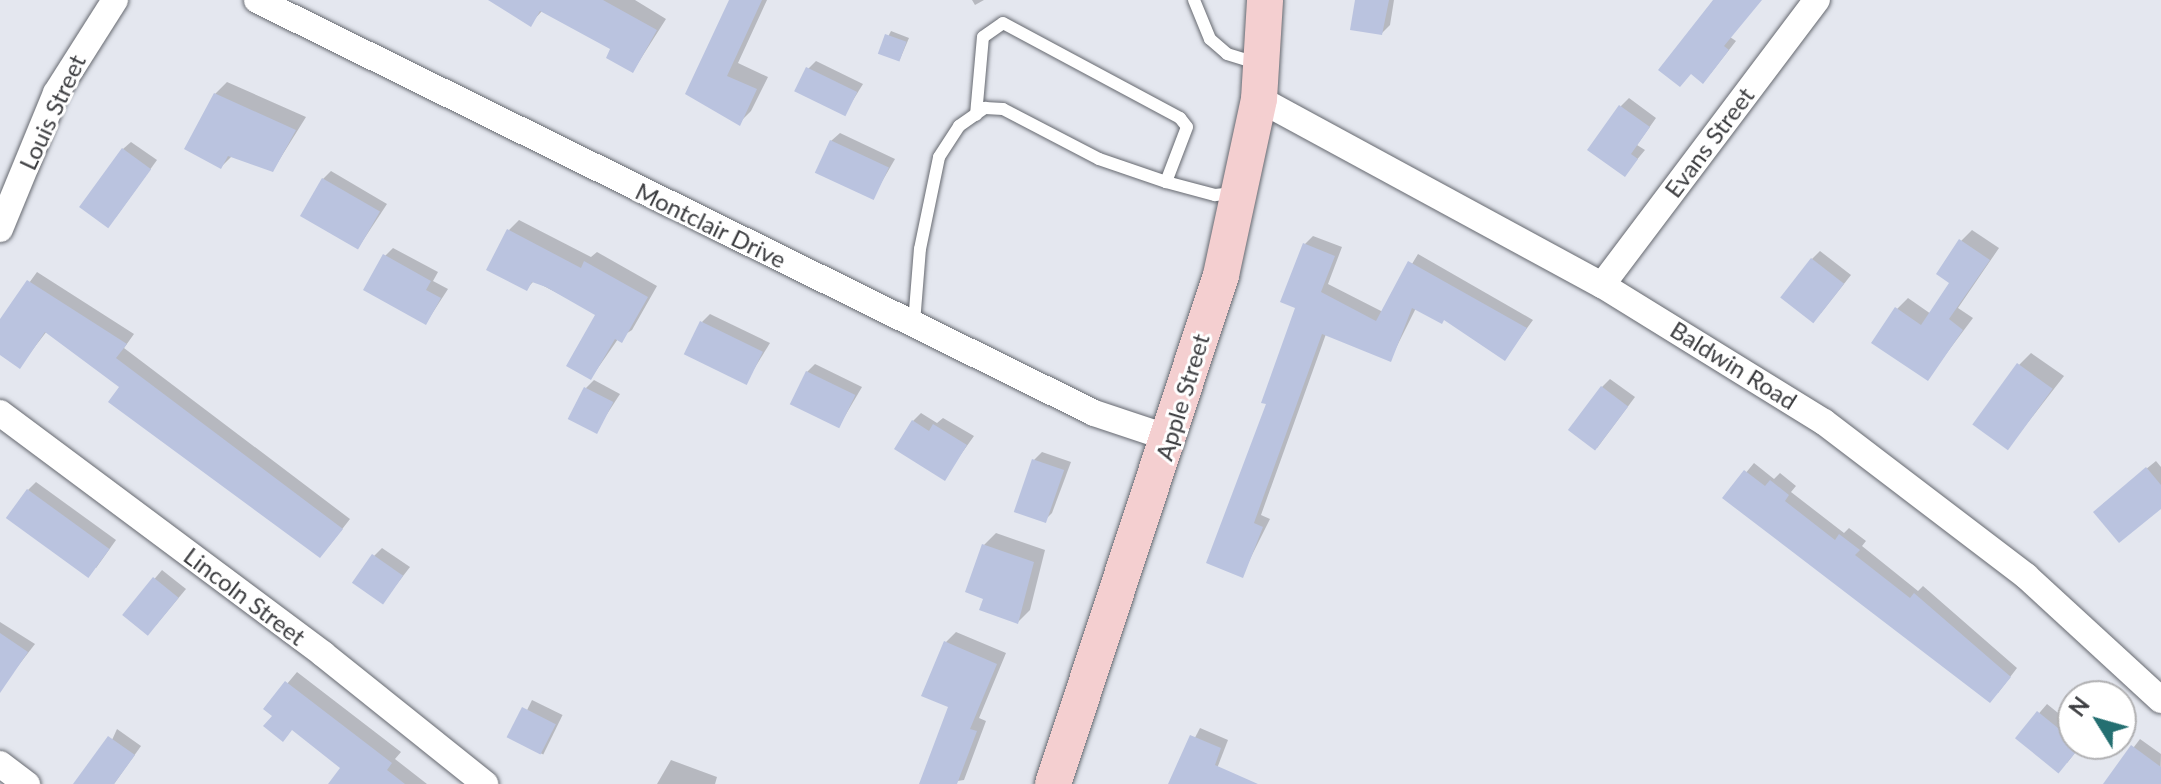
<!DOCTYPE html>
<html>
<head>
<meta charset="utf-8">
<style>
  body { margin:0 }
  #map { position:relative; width:2161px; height:784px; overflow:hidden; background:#e4e7ef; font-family:Lato,sans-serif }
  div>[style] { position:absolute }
  .shadow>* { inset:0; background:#0003; transform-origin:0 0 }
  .building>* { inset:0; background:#bac3df; transform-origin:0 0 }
  .roads { filter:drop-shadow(0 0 2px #666970) drop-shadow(0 0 2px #666970) }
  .lane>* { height:12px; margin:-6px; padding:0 6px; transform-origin:6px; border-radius:6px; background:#fff }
  .street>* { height:26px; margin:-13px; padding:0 13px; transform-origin:13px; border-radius:13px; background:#fff }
  .secondary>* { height:36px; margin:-18px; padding:0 18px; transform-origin:18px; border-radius:18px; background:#f4cfd0 }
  span { translate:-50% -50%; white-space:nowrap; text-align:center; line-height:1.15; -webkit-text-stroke:6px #fff; paint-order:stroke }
  .street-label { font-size:24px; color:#3c3d40 }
  .north { position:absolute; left:2057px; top:680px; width:80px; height:80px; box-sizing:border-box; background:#fff; border:2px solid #b1b1b3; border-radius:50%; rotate:307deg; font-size:22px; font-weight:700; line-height:32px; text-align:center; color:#3c3d40 }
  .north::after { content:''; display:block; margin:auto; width:28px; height:36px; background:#246f71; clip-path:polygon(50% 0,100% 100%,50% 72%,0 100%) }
</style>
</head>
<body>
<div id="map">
  <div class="shadow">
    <i style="clip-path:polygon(505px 0,635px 0,666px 19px,633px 71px,613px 48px,543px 10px,530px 24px)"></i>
    <i style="clip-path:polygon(731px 0,767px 0,738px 63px,768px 77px,751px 111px,739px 123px,688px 94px)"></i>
    <i style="clip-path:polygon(972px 0,984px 0,975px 5px)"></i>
    <i style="clip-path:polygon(1357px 0,1394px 0,1390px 25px,1382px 33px)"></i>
    <i style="clip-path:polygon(1715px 0,1761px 0,1730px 37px,1736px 41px,1711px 73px)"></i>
    <i style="clip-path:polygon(891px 31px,909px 38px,900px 59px,880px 52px)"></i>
    <i style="clip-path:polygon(816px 61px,863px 84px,845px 113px,808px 69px)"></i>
    <i style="clip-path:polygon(227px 82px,306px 117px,273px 170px,232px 156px,221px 167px,215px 94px)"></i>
    <i style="clip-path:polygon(1629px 98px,1656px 118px,1637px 145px,1645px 150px,1625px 174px,1621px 106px)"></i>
    <i style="clip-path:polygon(840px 133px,895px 159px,873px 197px,831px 141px)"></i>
    <i style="clip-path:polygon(131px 142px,157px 160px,116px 217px,123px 149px)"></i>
    <i style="clip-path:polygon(331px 171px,387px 204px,358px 248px,323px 179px)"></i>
    <i style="clip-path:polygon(519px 220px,591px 257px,597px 252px,657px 286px,632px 330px,618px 339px,591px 378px,598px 314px,534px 281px,526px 289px,509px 230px)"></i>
    <i style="clip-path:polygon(1972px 230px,1999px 248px,1958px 308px,1973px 318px,1928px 378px,1897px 309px,1908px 298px,1931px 314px,1952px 283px,1961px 241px)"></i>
    <i style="clip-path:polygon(1313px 236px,1342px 247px,1328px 284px,1383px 312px,1418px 254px,1533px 320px,1505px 358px,1445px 318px,1416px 308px,1390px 360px,1326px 334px,1261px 515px,1270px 519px,1242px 575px,1268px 403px,1297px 307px,1305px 244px)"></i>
    <i style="clip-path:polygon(393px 248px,438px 272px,433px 281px,448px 289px,426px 323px,385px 256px)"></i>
    <i style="clip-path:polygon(1820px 251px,1851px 275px,1821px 313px,1812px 259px)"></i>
    <i style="clip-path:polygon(37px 272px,134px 334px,124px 348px,350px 519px,329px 546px,47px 331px,20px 366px,0 353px,0 323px)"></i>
    <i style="clip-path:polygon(710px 314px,770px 343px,746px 382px,702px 322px)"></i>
    <i style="clip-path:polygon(2031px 353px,2064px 376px,2008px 448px,2019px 365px)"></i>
    <i style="clip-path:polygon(815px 364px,862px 387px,839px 426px,807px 372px)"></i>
    <i style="clip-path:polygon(1610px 379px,1635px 397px,1597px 448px,1602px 387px)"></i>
    <i style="clip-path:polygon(594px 380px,620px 394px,596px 431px,586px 388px)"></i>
    <i style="clip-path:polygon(921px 413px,937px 423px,943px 418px,974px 436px,944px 478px,913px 421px)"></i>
    <i style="clip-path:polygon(1042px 452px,1071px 462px,1052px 513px,1044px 521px,1034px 460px)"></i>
    <i style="clip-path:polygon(2156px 461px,2161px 467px,2161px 506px,2103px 504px)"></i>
    <i style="clip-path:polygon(1754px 463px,1774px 479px,1780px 473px,1796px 486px,1791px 492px,1844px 533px,1849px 528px,1866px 541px,1862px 546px,1918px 591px,1923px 586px,2017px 668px,1998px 693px,1725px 498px)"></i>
    <i style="clip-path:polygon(36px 482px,116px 540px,96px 568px,28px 490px)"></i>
    <i style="clip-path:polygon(996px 533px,1045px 550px,1030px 610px,1018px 622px,986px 597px,984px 545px)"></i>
    <i style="clip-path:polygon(382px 548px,410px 567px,383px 602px,374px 556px)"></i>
    <i style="clip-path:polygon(162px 570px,186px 589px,156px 625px,125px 614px)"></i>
    <i style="clip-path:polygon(0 622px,35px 644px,4px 684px,0 681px)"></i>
    <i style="clip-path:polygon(956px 632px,1006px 653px,979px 718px,986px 721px,964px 780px,937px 784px,950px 706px,946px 642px)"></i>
    <i style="clip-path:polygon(297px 672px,401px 752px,395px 759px,427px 784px,330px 784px,343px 768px,266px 709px)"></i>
    <i style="left:532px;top:700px;width:34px;height:44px;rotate:26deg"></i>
    <i style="clip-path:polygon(2047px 704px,2073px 725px,2073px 744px,2082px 744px,2067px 763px,2018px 738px)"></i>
    <i style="clip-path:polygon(1200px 728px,1228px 740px,1211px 784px,1171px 784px)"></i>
    <i style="clip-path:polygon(117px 729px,141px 746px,114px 784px,92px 784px)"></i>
    <i style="clip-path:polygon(2140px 739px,2161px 754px,2160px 784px,2106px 784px)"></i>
    <i style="clip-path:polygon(671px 760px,717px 777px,715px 784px,657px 784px)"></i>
  </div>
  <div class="building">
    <i style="clip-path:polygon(488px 0,603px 0,657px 30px,633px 73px,606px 58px,610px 49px,540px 11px,531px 27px)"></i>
    <i style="clip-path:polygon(729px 0,762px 0,727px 76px,757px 89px,740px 126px,685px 94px)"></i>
    <i style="clip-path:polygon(1355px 0,1389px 0,1382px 35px,1350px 30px)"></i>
    <i style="clip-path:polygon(1713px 0,1762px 0,1724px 46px,1729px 50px,1703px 84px,1691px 74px,1680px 87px,1658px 70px)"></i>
    <i style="left:885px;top:34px;width:23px;height:21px;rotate:20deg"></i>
    <i style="left:806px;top:67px;width:57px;height:27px;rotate:26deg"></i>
    <i style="clip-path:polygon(214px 93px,296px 130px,273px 172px,228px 156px,221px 169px,184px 149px)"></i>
    <i style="clip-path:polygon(1619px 105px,1650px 127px,1631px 154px,1638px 159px,1625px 177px,1587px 150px)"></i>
    <i style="left:830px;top:140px;width:65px;height:36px;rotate:25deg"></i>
    <i style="left:122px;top:148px;width:36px;height:73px;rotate:36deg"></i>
    <i style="left:322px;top:178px;width:67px;height:44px;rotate:30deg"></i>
    <i style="clip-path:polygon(507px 229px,581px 268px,584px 261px,648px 297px,622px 343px,615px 339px,591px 380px,566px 366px,595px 315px,546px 287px,532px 282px,527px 291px,486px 270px)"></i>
    <i style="clip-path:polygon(1959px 239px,1990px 260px,1949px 319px,1963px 330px,1928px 381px,1871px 343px,1895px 307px,1921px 325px,1949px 283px,1936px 274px)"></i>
    <i style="clip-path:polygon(1303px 243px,1335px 256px,1321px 292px,1376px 321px,1408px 261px,1527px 328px,1505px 361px,1444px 320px,1442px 324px,1412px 308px,1391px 362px,1322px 334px,1254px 523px,1263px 527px,1243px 578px,1206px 563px,1266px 404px,1261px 403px,1295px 308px,1280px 302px)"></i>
    <i style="clip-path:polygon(383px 254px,431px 281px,426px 290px,441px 298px,426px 325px,363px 290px)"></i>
    <i style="left:1811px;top:258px;width:42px;height:50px;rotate:38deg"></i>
    <i style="clip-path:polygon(27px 280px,127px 344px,116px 358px,343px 529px,320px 558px,108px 402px,119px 387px,45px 332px,20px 369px,0 355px,0 319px)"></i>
    <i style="left:700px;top:321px;width:70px;height:37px;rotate:26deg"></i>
    <i style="left:2017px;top:363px;width:44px;height:76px;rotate:36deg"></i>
    <i style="left:806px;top:371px;width:55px;height:37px;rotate:26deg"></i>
    <i style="left:1601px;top:386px;width:34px;height:55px;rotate:37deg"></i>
    <i style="left:584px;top:387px;width:33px;height:36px;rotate:27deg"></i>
    <i style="clip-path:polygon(912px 420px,929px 431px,933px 424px,967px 445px,945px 481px,894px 449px)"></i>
    <i style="left:1032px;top:459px;width:34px;height:56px;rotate:19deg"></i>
    <i style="clip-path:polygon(2146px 467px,2161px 485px,2161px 509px,2119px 543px,2093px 512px)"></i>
    <i style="clip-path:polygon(1744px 470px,1765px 486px,1770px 480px,1789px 495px,1785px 501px,1835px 540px,1839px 534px,1860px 550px,1855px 555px,1910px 598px,1914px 593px,2011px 677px,1990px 703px,1722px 498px)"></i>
    <i style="left:27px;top:489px;width:102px;height:36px;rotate:36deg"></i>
    <i style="clip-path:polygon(982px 544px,1034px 562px,1018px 624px,979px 610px,983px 599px,965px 592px)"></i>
    <i style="left:372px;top:554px;width:38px;height:35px;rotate:35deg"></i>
    <i style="left:153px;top:577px;width:33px;height:49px;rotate:39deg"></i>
    <i style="clip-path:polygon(0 633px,28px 652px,0 693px)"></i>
    <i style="clip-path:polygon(944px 641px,997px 664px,970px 729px,977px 731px,957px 784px,919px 784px,948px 707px,921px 696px)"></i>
    <i style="clip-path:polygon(285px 681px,392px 763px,387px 770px,405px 784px,328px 784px,340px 768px,292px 730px,283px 742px,263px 726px,272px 716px,263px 709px)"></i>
    <i style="left:522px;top:707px;width:38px;height:34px;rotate:27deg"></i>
    <i style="left:2037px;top:711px;width:56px;height:35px;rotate:39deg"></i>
    <i style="clip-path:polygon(1190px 735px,1221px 748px,1215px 765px,1258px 784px,1168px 784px)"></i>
    <i style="clip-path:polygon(108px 736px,135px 755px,114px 784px,73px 784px)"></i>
    <i style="clip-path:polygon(2131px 745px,2161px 767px,2161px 784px,2103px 784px)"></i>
  </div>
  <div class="roads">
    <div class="lane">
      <i style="left:1194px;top:0;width:42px;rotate:67.7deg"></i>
      <i style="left:1210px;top:39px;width:23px;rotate:41deg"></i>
      <i style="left:1227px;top:54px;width:34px;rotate:17deg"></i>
      <i style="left:976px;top:115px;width:78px;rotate:-84.9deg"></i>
      <i style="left:983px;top:37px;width:24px;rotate:-35deg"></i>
      <i style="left:1003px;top:23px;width:201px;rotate:28.2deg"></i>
      <i style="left:1180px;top:118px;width:11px;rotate:52deg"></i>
      <i style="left:1187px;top:127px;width:59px;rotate:110.9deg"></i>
      <i style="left:914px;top:323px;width:74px;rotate:-85.4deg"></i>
      <i style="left:920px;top:249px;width:94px;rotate:-78.3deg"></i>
      <i style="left:939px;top:157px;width:37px;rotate:-57deg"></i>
      <i style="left:959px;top:126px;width:32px;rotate:-35deg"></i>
      <i style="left:985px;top:108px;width:18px;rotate:3deg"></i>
      <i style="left:1003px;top:109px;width:108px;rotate:27.5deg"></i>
      <i style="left:1099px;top:159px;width:71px;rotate:18.9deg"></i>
      <i style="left:1166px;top:182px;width:51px;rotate:14.9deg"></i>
      <i style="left:1215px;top:195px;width:19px;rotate:-6deg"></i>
    </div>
    <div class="street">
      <i style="left:257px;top:0;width:933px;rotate:26.26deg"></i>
      <i style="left:1094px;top:413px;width:79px;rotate:18.4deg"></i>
      <i style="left:1259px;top:99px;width:390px;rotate:28.5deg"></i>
      <i style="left:1602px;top:285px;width:261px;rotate:31.7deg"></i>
      <i style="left:1824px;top:422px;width:254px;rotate:37.3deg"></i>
      <i style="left:2026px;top:576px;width:183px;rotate:42.6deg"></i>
      <i style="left:0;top:229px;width:147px;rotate:-67.6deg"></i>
      <i style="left:56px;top:93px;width:110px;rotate:-57.6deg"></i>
      <i style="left:1602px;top:285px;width:357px;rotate:-53deg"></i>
      <i style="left:0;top:413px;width:403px;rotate:36.7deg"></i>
      <i style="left:323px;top:654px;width:208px;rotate:38.7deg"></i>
      <i style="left:0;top:764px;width:34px;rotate:37deg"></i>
    </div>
    <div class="secondary">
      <i style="left:1053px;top:784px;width:536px;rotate:-71.73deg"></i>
      <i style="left:1221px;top:275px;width:180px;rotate:-77.8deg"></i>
      <i style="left:1259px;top:99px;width:99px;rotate:-86.5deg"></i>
    </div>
  </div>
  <div class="street-label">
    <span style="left:52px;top:112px;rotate:-65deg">Louis Street</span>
    <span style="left:1709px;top:142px;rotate:-53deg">Evans Street</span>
    <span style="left:711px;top:225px;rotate:26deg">Montclair Drive</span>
    <span style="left:1734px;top:365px;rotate:32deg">Baldwin Road</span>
    <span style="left:1182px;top:397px;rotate:-73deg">Apple Street</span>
    <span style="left:245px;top:596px;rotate:37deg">Lincoln Street</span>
  </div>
  <div class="north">N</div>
</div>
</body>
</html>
